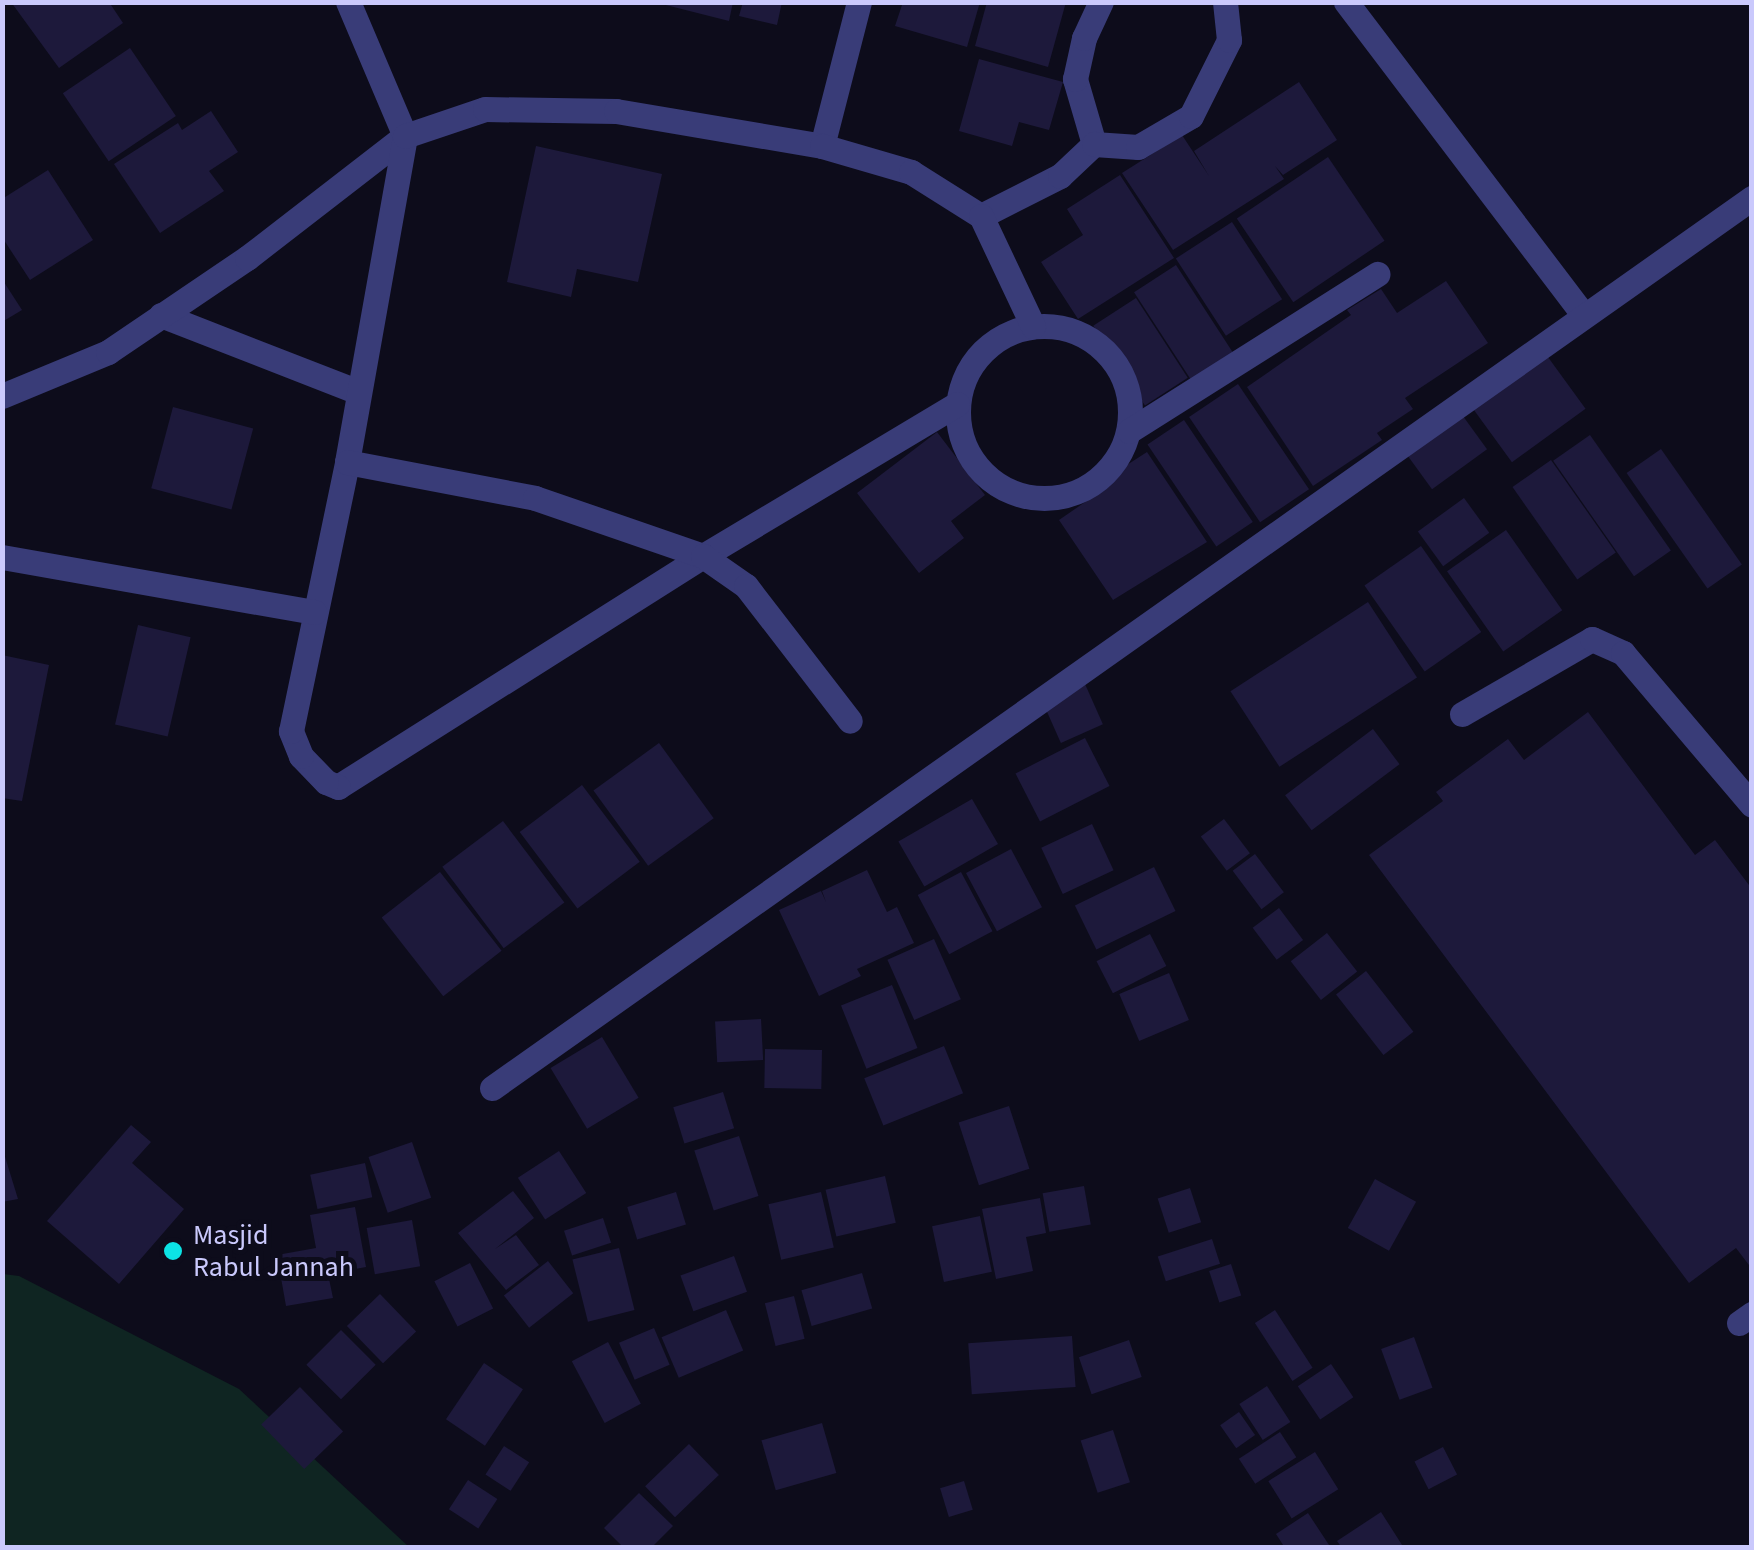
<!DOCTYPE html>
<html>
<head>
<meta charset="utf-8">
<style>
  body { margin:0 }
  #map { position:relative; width:1754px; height:1550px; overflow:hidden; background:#0d0c1b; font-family:"Source Sans 3",sans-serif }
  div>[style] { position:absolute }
  .green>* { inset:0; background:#0f2522 }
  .building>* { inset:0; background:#1d193b; transform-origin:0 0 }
  .service>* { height:25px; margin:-12.5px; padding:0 12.5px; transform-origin:12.5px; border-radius:12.5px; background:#393c78 }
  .minor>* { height:25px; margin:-12.5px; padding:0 12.5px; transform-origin:12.5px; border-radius:12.5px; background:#393c78 }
  .minor>.ring { margin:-12.5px; padding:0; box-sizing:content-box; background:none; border:25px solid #393c78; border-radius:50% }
  .dots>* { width:28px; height:28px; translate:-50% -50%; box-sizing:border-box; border:5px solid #0d0c1b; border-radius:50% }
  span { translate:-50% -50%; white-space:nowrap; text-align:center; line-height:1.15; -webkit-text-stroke:10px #0d0c1b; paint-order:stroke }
  .poi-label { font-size:28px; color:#cac9fc }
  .left { translate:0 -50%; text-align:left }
  .frame { position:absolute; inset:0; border:5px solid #cac9fc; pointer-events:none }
</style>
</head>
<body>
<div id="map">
  <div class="green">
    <i style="clip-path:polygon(3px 1274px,19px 1276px,239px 1389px,409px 1547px,3px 1548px)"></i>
  </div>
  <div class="building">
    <i style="clip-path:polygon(11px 2px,109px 2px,123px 23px,59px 68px)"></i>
    <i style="clip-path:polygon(654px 2px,733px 2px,729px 21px)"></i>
    <i style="clip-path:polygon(743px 2px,782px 2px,777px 25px,739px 16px)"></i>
    <i style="clip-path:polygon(903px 2px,980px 2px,967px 47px,895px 26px)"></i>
    <i style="clip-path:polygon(987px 2px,1066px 2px,1048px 67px,975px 46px)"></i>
    <i style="left:130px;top:48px;width:82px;height:81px;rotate:56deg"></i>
    <i style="clip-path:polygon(979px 59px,1063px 82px,1049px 130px,1019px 122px,1012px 146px,959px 131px)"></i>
    <i style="clip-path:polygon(1299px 82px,1337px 140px,1283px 175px,1275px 166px,1284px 179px,1173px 250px,1122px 173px,1182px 135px,1209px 176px,1194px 151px)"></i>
    <i style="clip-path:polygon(211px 111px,238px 152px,209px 171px,224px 191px,160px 233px,114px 164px,178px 123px,182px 130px)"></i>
    <i style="clip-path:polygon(536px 146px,662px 174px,638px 282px,577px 269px,571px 297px,507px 282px)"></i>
    <i style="left:1328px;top:157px;width:101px;height:110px;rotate:56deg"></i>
    <i style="clip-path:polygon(48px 170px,93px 240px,30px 280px,2px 237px,2px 199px)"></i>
    <i style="clip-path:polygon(1120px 175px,1174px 258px,1078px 319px,1041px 262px,1083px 235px,1067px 209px)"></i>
    <i style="left:1232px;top:222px;width:92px;height:67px;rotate:57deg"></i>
    <i style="left:1176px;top:265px;width:108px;height:50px;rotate:57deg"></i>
    <i style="clip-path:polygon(2px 279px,22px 310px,2px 322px)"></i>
    <i style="clip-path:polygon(1446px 281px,1488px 343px,1405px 398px,1413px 409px,1377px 433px,1382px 440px,1313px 486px,1247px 387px,1351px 315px,1347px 310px,1381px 289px,1397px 313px)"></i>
    <i style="left:1136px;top:298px;width:95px;height:51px;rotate:57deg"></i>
    <i style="left:1545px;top:353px;width:69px;height:91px;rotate:54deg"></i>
    <i style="left:1238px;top:384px;width:127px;height:59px;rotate:56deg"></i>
    <i style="left:173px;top:407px;width:83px;height:84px;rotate:15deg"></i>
    <i style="left:1460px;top:412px;width:46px;height:68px;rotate:54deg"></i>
    <i style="left:1184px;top:420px;width:123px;height:44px;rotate:56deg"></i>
    <i style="clip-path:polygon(937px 432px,985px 495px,951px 521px,964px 538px,919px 573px,857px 493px)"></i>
    <i style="left:1590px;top:435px;width:141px;height:45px;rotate:55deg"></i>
    <i style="left:1661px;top:449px;width:141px;height:42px;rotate:55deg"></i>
    <i style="clip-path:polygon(1147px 452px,1207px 542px,1113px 600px,1059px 520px,1104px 489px,1099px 483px)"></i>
    <i style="left:1551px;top:460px;width:113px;height:47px;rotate:55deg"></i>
    <i style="left:1464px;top:498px;width:43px;height:57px;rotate:54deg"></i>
    <i style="left:1506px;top:530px;width:98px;height:72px;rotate:55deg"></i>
    <i style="left:1421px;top:546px;width:105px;height:69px;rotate:55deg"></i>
    <i style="left:1368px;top:602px;width:90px;height:164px;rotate:57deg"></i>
    <i style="left:138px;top:625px;width:54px;height:102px;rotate:13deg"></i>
    <i style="clip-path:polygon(2px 655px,49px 665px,22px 801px,2px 798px)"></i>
    <i style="left:1085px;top:684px;width:44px;height:46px;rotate:66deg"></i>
    <i style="clip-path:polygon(1588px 712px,1695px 855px,1715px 840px,1752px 889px,1752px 1269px,1736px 1248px,1689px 1283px,1369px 855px,1443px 801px,1436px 792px,1508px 739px,1524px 760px)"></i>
    <i style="left:1373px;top:729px;width:44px;height:110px;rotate:53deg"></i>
    <i style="left:1085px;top:738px;width:54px;height:78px;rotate:63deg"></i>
    <i style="left:659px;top:743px;width:93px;height:81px;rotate:54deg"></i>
    <i style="left:582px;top:785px;width:96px;height:78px;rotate:53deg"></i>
    <i style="left:972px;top:799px;width:52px;height:85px;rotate:60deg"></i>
    <i style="left:1224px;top:819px;width:43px;height:29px;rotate:53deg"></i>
    <i style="left:503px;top:821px;width:102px;height:76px;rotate:53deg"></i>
    <i style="left:1092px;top:824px;width:51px;height:56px;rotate:65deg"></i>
    <i style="left:1011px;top:849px;width:66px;height:51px;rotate:62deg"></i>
    <i style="left:1255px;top:854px;width:48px;height:28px;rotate:53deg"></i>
    <i style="left:1154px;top:867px;width:49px;height:88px;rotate:64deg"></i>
    <i style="clip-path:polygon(867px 870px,887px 912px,897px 907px,914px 943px,857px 969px,861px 976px,819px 996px,779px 910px,821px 891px,826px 902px,822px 891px)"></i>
    <i style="left:440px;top:872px;width:100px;height:74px;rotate:52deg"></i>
    <i style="left:961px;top:872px;width:67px;height:49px;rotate:62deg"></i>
    <i style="left:1279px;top:908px;width:40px;height:33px;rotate:53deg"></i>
    <i style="left:1327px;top:933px;width:49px;height:46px;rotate:52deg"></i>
    <i style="left:1150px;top:934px;width:36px;height:60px;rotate:63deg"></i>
    <i style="left:934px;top:939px;width:66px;height:51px;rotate:66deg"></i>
    <i style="left:1366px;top:971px;width:77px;height:38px;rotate:52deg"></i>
    <i style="left:1169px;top:973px;width:51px;height:54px;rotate:67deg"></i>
    <i style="left:892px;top:985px;width:68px;height:55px;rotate:68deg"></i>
    <i style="left:761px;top:1019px;width:41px;height:46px;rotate:87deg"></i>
    <i style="left:602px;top:1037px;width:71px;height:60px;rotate:59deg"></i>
    <i style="left:944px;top:1046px;width:51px;height:86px;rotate:68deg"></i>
    <i style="left:765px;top:1049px;width:57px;height:39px;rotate:1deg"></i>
    <i style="left:723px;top:1092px;width:38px;height:52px;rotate:73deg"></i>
    <i style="left:1009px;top:1106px;width:66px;height:53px;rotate:72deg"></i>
    <i style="clip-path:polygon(131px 1125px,151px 1142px,132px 1163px,184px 1209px,119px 1284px,47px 1221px)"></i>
    <i style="left:739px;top:1136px;width:63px;height:47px;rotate:72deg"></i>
    <i style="left:412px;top:1142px;width:59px;height:46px;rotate:71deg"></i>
    <i style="clip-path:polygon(2px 1147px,18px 1199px,2px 1202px)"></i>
    <i style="left:559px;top:1151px;width:50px;height:49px;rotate:57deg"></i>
    <i style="left:365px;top:1163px;width:35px;height:56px;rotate:78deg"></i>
    <i style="left:885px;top:1176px;width:48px;height:61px;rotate:77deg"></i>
    <i style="left:1375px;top:1179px;width:47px;height:56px;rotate:29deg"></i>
    <i style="left:1084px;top:1186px;width:39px;height:42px;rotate:80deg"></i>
    <i style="left:1190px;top:1188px;width:36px;height:34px;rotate:72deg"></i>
    <i style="clip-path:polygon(513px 1191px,534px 1218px,495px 1249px,516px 1235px,539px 1265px,506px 1290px,458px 1233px)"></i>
    <i style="left:676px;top:1192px;width:34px;height:51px;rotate:73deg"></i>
    <i style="left:821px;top:1192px;width:57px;height:54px;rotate:77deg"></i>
    <i style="clip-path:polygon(1040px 1198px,1046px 1233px,1026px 1237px,1033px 1271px,996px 1279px,982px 1209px)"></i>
    <i style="clip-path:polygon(355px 1207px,366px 1267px,328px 1274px,333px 1298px,286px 1306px,277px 1255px,316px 1248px,310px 1215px)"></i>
    <i style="left:980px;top:1216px;width:57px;height:49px;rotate:78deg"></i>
    <i style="left:603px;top:1218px;width:26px;height:41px;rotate:72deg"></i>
    <i style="left:412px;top:1220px;width:47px;height:46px;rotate:80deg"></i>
    <i style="left:1212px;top:1239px;width:26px;height:57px;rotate:72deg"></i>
    <i style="left:619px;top:1248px;width:64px;height:48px;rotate:76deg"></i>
    <i style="left:734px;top:1256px;width:38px;height:57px;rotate:70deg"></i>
    <i style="left:548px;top:1261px;width:41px;height:56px;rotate:52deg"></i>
    <i style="left:470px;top:1263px;width:51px;height:40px;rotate:63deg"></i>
    <i style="left:1231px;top:1264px;width:33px;height:23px;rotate:72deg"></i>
    <i style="left:862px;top:1273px;width:37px;height:63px;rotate:74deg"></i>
    <i style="left:380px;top:1294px;width:52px;height:46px;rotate:46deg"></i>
    <i style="left:794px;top:1296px;width:44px;height:30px;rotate:76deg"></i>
    <i style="left:726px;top:1310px;width:44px;height:70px;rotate:67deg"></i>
    <i style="left:1275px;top:1310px;width:69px;height:24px;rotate:57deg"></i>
    <i style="left:654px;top:1328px;width:40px;height:38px;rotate:67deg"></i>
    <i style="left:341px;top:1330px;width:49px;height:49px;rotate:45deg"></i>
    <i style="left:1072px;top:1336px;width:51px;height:104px;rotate:86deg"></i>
    <i style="left:1414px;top:1337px;width:54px;height:35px;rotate:70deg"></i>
    <i style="left:1129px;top:1340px;width:39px;height:53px;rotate:71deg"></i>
    <i style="left:608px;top:1342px;width:70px;height:41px;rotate:62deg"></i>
    <i style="left:484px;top:1363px;width:47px;height:68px;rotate:34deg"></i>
    <i style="left:1331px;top:1364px;width:40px;height:40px;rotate:56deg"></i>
    <i style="left:1267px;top:1386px;width:43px;height:33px;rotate:57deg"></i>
    <i style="left:300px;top:1387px;width:62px;height:54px;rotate:46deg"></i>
    <i style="left:1239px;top:1412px;width:28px;height:23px;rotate:55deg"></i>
    <i style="left:822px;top:1423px;width:52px;height:63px;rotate:74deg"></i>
    <i style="left:1113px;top:1430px;width:55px;height:34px;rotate:72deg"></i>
    <i style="left:1280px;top:1432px;width:30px;height:49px;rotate:57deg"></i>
    <i style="left:689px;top:1444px;width:43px;height:61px;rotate:46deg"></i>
    <i style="left:504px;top:1446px;width:30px;height:34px;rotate:33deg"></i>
    <i style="left:1443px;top:1447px;width:31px;height:32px;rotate:63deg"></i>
    <i style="left:1315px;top:1452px;width:44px;height:55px;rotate:58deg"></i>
    <i style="left:468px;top:1480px;width:35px;height:35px;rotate:33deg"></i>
    <i style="left:964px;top:1481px;width:30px;height:25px;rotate:73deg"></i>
    <i style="clip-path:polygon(639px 1493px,673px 1526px,651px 1548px,624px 1548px,604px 1528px)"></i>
    <i style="clip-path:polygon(1381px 1512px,1404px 1548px,1342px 1548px,1337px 1541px)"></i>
    <i style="clip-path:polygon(1308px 1513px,1331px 1548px,1285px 1548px,1276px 1534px)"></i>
  </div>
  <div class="service">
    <i style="left:1462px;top:714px;width:150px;rotate:-30deg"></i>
    <i style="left:1592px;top:639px;width:34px;rotate:24deg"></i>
    <i style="left:1623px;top:653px;width:199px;rotate:49.7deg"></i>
    <i style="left:1739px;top:1323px;width:16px;rotate:-35deg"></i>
  </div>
  <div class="minor">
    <i style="left:1346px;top:2px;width:393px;rotate:52.8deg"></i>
    <i style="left:1094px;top:144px;width:68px;rotate:-106.3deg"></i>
    <i style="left:1075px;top:79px;width:42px;rotate:-77.6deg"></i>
    <i style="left:1084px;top:38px;width:40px;rotate:-65deg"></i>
    <i style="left:822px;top:146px;width:149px;rotate:-75.6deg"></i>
    <i style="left:981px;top:216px;width:89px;rotate:-26.9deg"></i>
    <i style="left:1060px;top:176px;width:47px;rotate:-43.3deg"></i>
    <i style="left:1094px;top:144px;width:44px;rotate:3.9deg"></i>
    <i style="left:1138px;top:147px;width:61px;rotate:-30.3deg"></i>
    <i style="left:1191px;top:116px;width:85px;rotate:-63.4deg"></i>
    <i style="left:1229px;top:40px;width:38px;rotate:-96deg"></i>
    <i style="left:161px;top:315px;width:212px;rotate:21.3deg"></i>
    <i class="ring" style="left:958px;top:326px;width:147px;height:147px"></i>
    <i style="left:2px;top:396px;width:115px;rotate:-22.5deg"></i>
    <i style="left:108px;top:352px;width:168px;rotate:-34.1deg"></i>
    <i style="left:247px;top:258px;width:200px;rotate:-37.7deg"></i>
    <i style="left:405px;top:136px;width:146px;rotate:-113deg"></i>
    <i style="left:957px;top:404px;width:296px;rotate:149.1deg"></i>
    <i style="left:703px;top:556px;width:432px;rotate:147.7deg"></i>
    <i style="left:338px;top:787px;width:13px;rotate:-157deg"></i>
    <i style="left:326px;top:782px;width:36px;rotate:-134deg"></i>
    <i style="left:301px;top:756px;width:27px;rotate:-112deg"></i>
    <i style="left:291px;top:731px;width:275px;rotate:-78.2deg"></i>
    <i style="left:347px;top:462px;width:331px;rotate:-79.9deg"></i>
    <i style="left:405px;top:136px;width:84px;rotate:-18.6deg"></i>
    <i style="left:485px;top:109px;width:131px;rotate:0.9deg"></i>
    <i style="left:616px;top:111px;width:209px;rotate:9.6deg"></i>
    <i style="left:822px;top:146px;width:93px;rotate:16.3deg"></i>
    <i style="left:911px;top:172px;width:83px;rotate:32.2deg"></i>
    <i style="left:981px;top:216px;width:122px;rotate:64.7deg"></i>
    <i style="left:1129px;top:431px;width:294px;rotate:-32.3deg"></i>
    <i style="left:347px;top:462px;width:191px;rotate:10.8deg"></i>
    <i style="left:535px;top:498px;width:178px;rotate:19deg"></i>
    <i style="left:703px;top:556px;width:52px;rotate:34.9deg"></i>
    <i style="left:746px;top:586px;width:170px;rotate:52.4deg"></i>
    <i style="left:2px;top:557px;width:317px;rotate:10deg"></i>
    <i style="left:492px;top:1088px;width:1543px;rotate:-35.24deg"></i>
  </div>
  <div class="dots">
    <i style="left:173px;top:1251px;background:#0ce3e5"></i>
  </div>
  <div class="poi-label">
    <span class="left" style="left:193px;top:1251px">Masjid<br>Rabul Jannah</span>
  </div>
  <div class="frame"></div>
</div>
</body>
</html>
